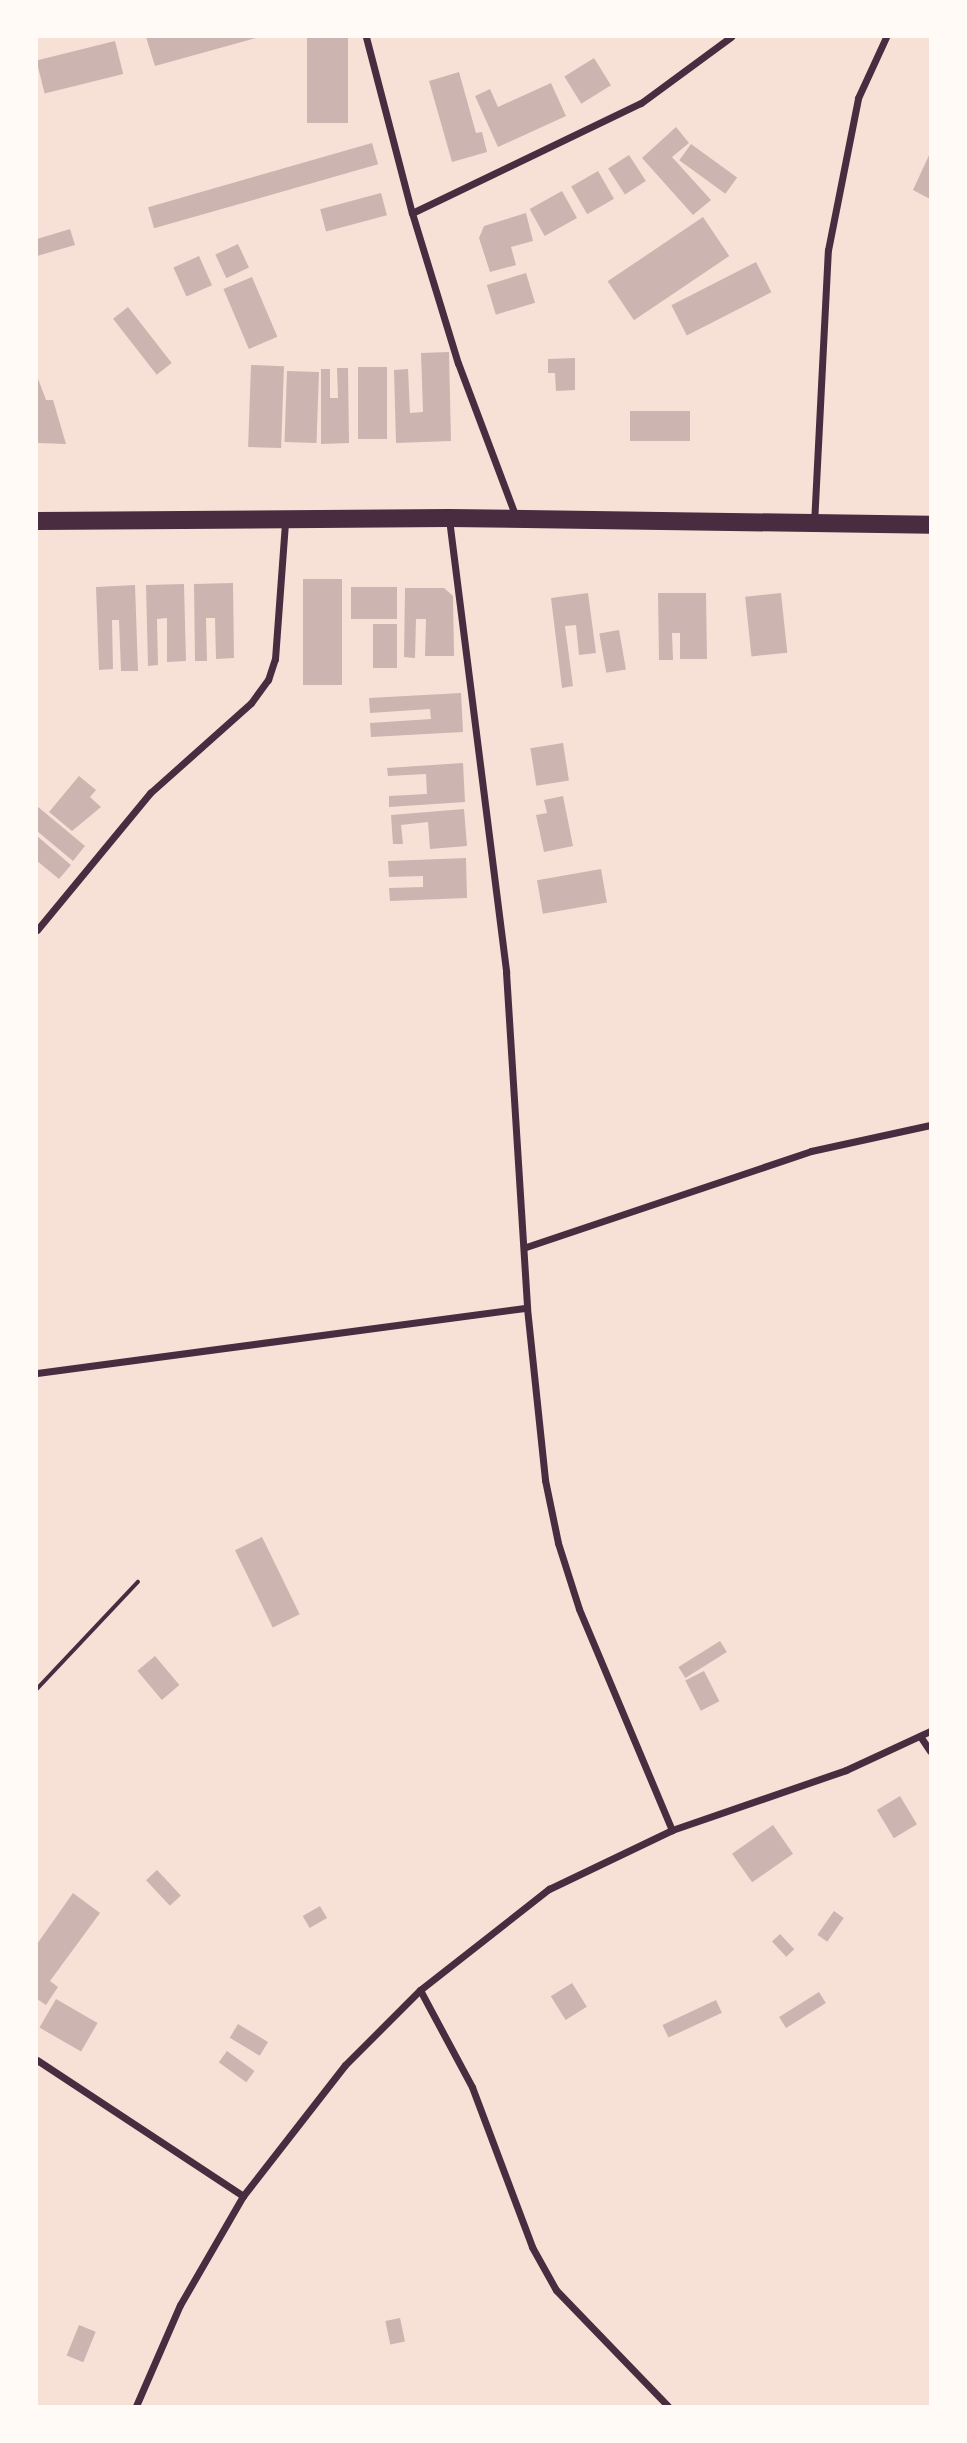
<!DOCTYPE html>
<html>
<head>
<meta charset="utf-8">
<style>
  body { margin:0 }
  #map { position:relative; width:967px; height:2443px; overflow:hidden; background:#f7e1d7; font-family:"Archivo Narrow",sans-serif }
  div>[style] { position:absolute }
  .building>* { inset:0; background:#ccb4b1; transform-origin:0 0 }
  .path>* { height:3.5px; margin:-1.75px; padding:0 1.75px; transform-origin:1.75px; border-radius:1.75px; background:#4a2c40 }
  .minor>* { height:7px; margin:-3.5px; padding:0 3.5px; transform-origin:3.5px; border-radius:3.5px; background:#4a2c40 }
  .primary>* { height:18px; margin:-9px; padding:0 9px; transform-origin:9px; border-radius:9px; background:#4a2c40 }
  span { translate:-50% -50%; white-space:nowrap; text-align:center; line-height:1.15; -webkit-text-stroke:5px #fffaf5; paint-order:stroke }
  .frame { position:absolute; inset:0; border:38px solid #fffaf5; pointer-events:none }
</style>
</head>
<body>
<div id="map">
  <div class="building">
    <i style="clip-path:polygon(146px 37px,256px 37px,256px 38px,155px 66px)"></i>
    <i style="left:307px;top:37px;width:41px;height:86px"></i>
    <i style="left:115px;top:41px;width:34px;height:81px;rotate:76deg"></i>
    <i style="left:594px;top:58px;width:32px;height:35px;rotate:58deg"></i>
    <i style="clip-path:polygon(459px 72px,476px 133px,482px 132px,487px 152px,452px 162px,429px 81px)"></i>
    <i style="clip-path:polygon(551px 83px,566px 116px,498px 147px,475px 96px,490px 89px,498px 107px)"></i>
    <i style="clip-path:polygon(676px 127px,689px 143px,672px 157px,711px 200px,693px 215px,642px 158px)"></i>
    <i style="left:372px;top:143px;width:22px;height:233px;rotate:74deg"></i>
    <i style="left:691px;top:144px;width:57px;height:20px;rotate:36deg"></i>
    <i style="clip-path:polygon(930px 153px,930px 199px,913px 190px)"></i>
    <i style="left:629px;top:155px;width:31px;height:25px;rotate:57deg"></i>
    <i style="left:598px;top:171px;width:32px;height:31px;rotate:60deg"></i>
    <i style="left:562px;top:191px;width:31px;height:37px;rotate:61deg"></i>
    <i style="left:381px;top:193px;width:23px;height:63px;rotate:75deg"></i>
    <i style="clip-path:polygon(526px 213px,533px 241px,511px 247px,516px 265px,490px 272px,479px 238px,484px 226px)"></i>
    <i style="left:703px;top:217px;width:47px;height:115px;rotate:56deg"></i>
    <i style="clip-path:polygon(70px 229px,75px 245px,37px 256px,37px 239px)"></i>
    <i style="left:238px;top:244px;width:26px;height:25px;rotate:65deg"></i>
    <i style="left:199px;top:256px;width:32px;height:28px;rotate:66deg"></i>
    <i style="left:756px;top:262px;width:34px;height:95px;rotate:63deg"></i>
    <i style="left:526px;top:273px;width:31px;height:41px;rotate:73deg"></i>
    <i style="left:252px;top:277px;width:65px;height:31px;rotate:67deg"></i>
    <i style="left:128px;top:307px;width:71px;height:19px;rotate:52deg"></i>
    <i style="clip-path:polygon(449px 352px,451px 441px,396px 443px,394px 370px,408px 369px,410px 413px,423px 412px,421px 353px)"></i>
    <i style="clip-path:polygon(575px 358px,575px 390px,556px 391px,555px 373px,548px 373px,548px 359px)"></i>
    <i style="left:251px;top:365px;width:33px;height:82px;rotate:2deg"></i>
    <i style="left:358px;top:367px;width:29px;height:72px"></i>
    <i style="clip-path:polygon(337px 368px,348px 368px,349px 443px,321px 444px,321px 369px,330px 369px,330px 398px,338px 398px)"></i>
    <i style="left:287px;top:371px;width:32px;height:71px;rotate:2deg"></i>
    <i style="clip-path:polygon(37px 376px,46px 400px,53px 400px,66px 444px,38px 443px)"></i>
    <i style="left:690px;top:411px;width:30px;height:60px;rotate:90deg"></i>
    <i style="left:303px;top:579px;width:39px;height:106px"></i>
    <i style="clip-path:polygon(233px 583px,234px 658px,216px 659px,215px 618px,206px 618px,207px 661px,195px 661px,194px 584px)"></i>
    <i style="clip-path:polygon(184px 584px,186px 661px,167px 662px,167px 618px,157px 619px,158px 665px,148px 666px,146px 585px)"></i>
    <i style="clip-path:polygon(135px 585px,138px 671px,121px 671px,119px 620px,112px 620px,113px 669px,99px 670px,96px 587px)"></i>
    <i style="left:397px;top:587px;width:32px;height:46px;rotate:90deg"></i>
    <i style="clip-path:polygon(405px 588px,444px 588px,453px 596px,454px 656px,425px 656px,426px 619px,416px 619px,415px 658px,404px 657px)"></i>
    <i style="clip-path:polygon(588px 593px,596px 653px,579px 655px,576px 625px,565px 626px,573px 686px,562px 688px,551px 598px)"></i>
    <i style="clip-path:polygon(658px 593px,706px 593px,707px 659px,680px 659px,680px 633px,672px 633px,673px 660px,659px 660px)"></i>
    <i style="left:781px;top:593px;width:60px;height:36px;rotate:84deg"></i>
    <i style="left:373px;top:624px;width:24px;height:44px"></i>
    <i style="left:619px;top:630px;width:40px;height:20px;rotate:80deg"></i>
    <i style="clip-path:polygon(461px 693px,463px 732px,371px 737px,370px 723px,431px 719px,430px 709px,370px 713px,369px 698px)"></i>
    <i style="left:563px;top:743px;width:38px;height:33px;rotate:81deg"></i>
    <i style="clip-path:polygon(463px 763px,465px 802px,389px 807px,389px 796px,427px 794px,426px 774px,388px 776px,387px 768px)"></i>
    <i style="clip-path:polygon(79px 776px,96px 790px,90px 797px,101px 807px,72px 831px,49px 812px)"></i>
    <i style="clip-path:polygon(563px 796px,573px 846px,544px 852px,536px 815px,547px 813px,544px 800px)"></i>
    <i style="clip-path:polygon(37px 806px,85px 846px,73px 861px,37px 831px)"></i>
    <i style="clip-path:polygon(464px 809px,467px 846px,430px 849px,428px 822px,401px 825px,403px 844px,393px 844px,391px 815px)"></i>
    <i style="clip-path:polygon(37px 836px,71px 865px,59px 879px,37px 861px)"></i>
    <i style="clip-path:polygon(466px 858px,467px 898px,390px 901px,389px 888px,423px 887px,423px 876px,389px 877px,388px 861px)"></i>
    <i style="left:601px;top:869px;width:34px;height:65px;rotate:80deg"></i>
    <i style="left:262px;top:1537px;width:86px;height:30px;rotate:64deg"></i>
    <i style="left:720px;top:1641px;width:13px;height:49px;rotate:58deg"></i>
    <i style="left:155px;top:1656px;width:38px;height:23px;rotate:50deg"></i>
    <i style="left:704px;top:1671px;width:34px;height:21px;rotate:63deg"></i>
    <i style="left:900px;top:1796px;width:33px;height:27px;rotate:59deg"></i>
    <i style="left:773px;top:1825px;width:35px;height:50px;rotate:55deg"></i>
    <i style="left:157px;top:1870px;width:35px;height:15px;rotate:47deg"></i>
    <i style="clip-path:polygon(73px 1893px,100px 1913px,50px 1981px,58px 1987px,46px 2005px,37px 1999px,37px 1944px)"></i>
    <i style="left:320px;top:1906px;width:14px;height:20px;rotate:60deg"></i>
    <i style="left:834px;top:1911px;width:12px;height:29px;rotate:35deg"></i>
    <i style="left:780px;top:1934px;width:21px;height:11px;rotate:47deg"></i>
    <i style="left:572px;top:1983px;width:28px;height:25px;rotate:58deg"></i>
    <i style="left:819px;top:1992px;width:13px;height:47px;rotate:58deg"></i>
    <i style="left:56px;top:1999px;width:48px;height:33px;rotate:30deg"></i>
    <i style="left:716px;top:2000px;width:14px;height:59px;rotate:65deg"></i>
    <i style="left:238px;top:2024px;width:35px;height:16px;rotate:31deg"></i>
    <i style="left:227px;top:2051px;width:34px;height:14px;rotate:36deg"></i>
    <i style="left:400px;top:2318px;width:24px;height:15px;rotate:78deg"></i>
    <i style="left:79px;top:2325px;width:18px;height:33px;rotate:22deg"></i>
  </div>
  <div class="path">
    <i style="left:37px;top:1689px;width:147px;rotate:-46.7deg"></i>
  </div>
  <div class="minor">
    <i style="left:366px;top:37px;width:182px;rotate:75.4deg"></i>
    <i style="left:412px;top:213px;width:157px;rotate:73deg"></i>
    <i style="left:458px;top:363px;width:165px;rotate:69.4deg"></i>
    <i style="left:412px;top:213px;width:254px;rotate:-25.7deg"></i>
    <i style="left:641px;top:103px;width:112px;rotate:-36.3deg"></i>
    <i style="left:449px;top:519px;width:457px;rotate:82.8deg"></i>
    <i style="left:506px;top:972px;width:337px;rotate:86.4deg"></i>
    <i style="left:527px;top:1308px;width:173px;rotate:84deg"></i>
    <i style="left:545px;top:1480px;width:64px;rotate:78.3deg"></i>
    <i style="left:558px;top:1543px;width:69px;rotate:72.3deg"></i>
    <i style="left:579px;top:1609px;width:240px;rotate:67.2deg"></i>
    <i style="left:814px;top:524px;width:274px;rotate:-87.1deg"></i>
    <i style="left:828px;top:250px;width:155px;rotate:-78.8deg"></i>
    <i style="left:858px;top:98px;width:67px;rotate:-65.3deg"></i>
    <i style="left:37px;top:930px;width:178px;rotate:-50.5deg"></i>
    <i style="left:150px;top:793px;width:135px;rotate:-41.7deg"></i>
    <i style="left:251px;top:703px;width:29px;rotate:-54deg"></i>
    <i style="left:268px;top:680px;width:22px;rotate:-72deg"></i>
    <i style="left:275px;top:659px;width:137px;rotate:-85.8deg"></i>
    <i style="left:526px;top:1247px;width:301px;rotate:-18.6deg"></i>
    <i style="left:811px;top:1151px;width:122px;rotate:-12.3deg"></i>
    <i style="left:37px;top:1373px;width:494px;rotate:-7.6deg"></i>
    <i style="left:920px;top:1736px;width:18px;rotate:56deg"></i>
    <i style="left:420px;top:1990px;width:110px;rotate:61.8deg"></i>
    <i style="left:472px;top:2087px;width:171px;rotate:69.4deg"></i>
    <i style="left:532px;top:2247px;width:49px;rotate:60.8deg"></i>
    <i style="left:556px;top:2290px;width:161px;rotate:46deg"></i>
    <i style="left:37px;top:2060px;width:247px;rotate:33.4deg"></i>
    <i style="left:136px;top:2406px;width:110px;rotate:-66.5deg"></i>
    <i style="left:180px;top:2305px;width:126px;rotate:-60deg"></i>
    <i style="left:243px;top:2196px;width:166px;rotate:-52.1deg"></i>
    <i style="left:345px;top:2065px;width:106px;rotate:-45deg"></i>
    <i style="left:420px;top:1990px;width:164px;rotate:-38.1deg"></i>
    <i style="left:549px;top:1889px;width:136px;rotate:-25.6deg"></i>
    <i style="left:672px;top:1830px;width:184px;rotate:-19deg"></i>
    <i style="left:846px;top:1770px;width:93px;rotate:-24.9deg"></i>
  </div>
  <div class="primary">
    <i style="left:37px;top:521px;width:412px;rotate:-0.4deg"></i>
    <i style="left:449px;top:518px;width:481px;rotate:0.8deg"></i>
  </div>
  <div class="frame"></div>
</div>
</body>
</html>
